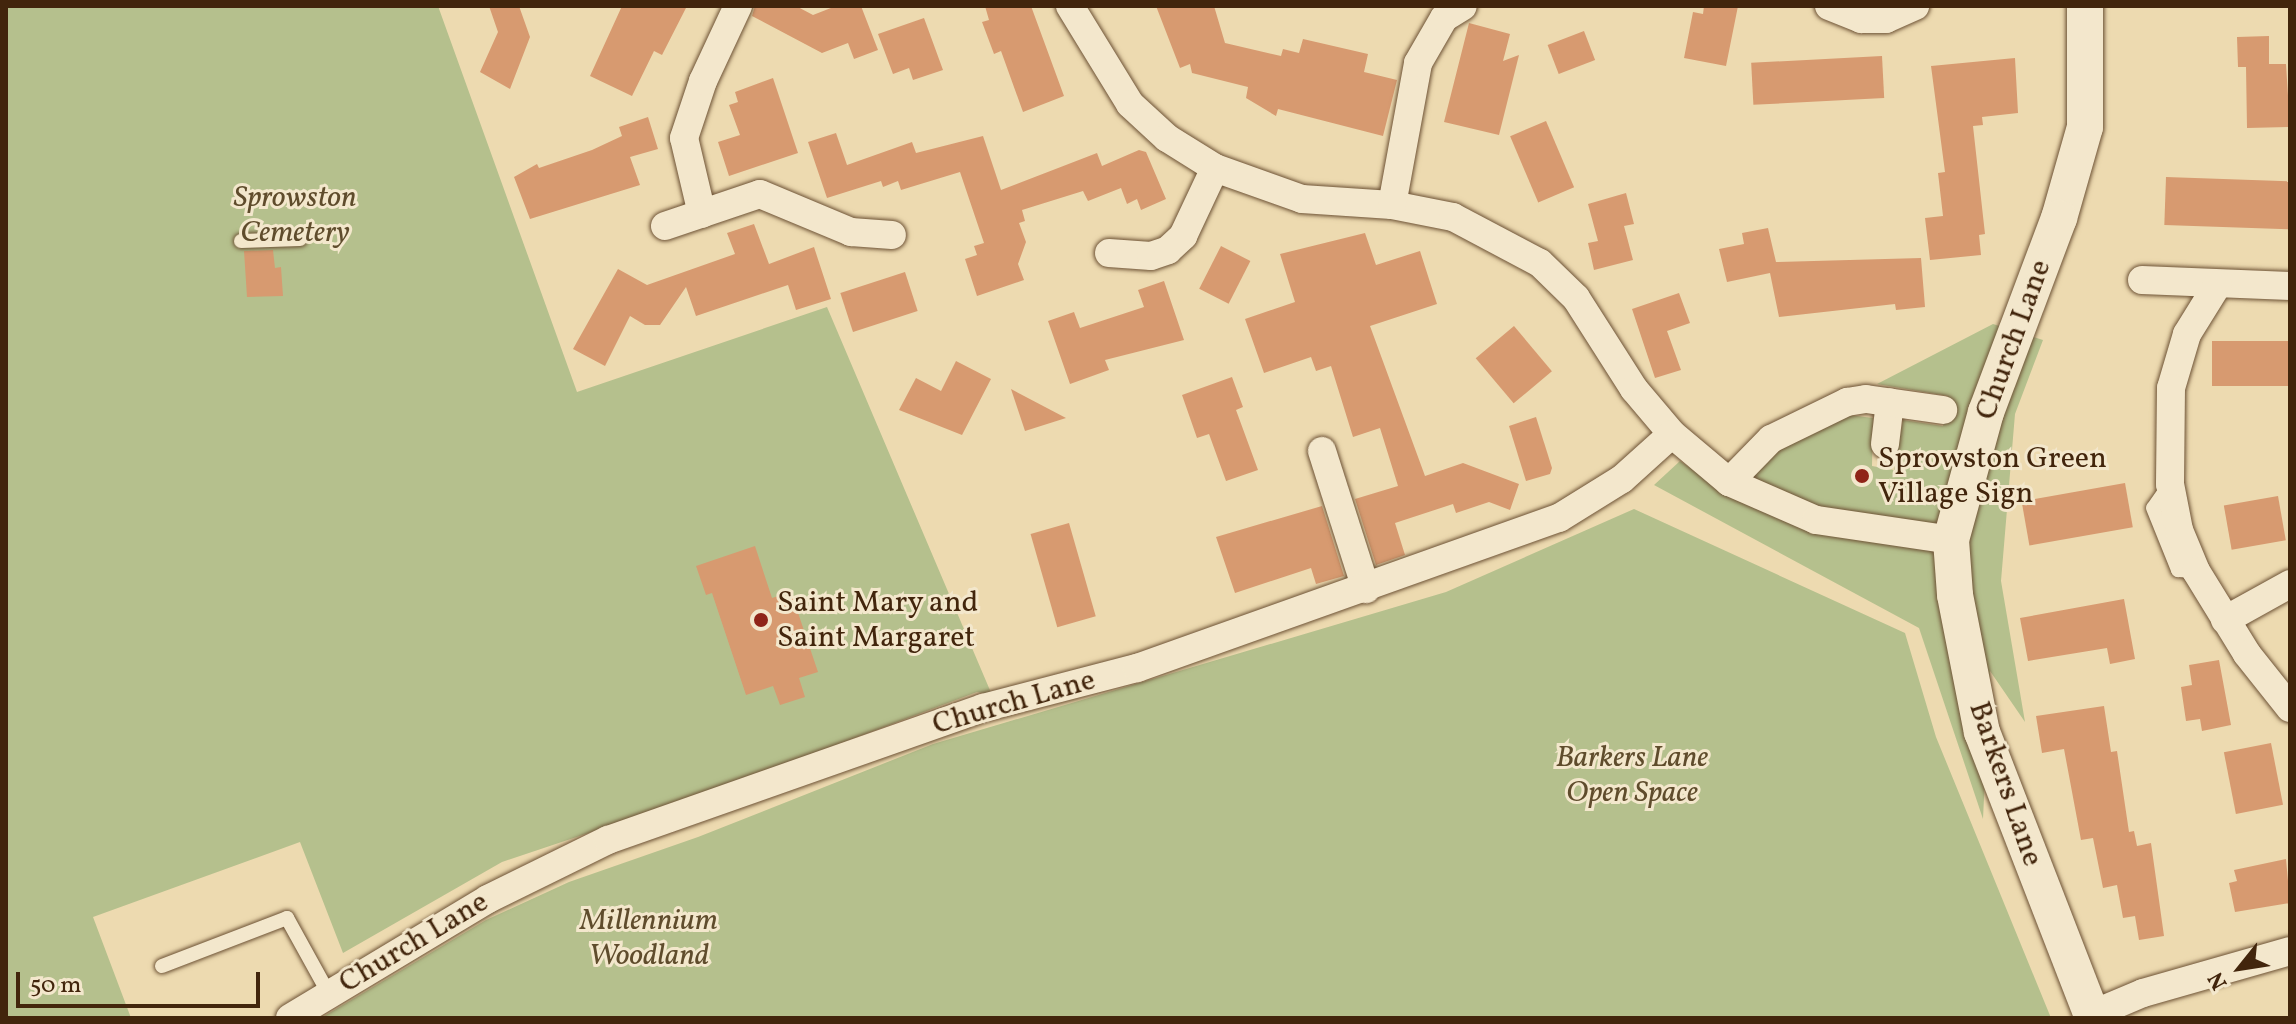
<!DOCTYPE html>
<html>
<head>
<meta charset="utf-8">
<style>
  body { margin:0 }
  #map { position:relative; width:2296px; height:1024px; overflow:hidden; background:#eddab0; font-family:Vollkorn,serif }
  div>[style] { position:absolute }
  .green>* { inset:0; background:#b5c08d }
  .building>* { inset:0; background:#d79a70; transform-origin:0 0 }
  .roads { filter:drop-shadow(0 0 2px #6d5235) drop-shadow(0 0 2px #6d5235) }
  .service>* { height:14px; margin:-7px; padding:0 7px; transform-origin:7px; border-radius:7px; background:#f3e7cc }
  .minor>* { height:28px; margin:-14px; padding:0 14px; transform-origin:14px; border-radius:14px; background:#f3e7cc }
  .tertiary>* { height:36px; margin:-18px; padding:0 18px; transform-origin:18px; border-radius:18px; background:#f3e7cc }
  .dots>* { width:22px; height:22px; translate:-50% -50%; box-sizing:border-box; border:4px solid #f3e7cc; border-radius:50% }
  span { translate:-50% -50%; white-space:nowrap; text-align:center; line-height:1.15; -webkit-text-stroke:6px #f3e7cc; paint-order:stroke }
  .park-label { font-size:30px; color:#5f4c2c; font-style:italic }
  .street-label { font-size:30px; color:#42250c }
  .poi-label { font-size:30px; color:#42250c }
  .left { translate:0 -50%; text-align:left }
  .frame { position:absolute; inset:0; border:8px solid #42250c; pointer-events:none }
  .north { position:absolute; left:2200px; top:928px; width:80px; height:80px; -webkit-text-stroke:6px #f3e7cc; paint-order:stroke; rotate:240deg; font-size:22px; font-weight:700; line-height:32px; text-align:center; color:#42250c }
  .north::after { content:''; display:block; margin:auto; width:28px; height:36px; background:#42250c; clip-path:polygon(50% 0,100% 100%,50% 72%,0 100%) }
  .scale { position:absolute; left:16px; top:972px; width:244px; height:36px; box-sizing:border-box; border:4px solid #42250c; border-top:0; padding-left:10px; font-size:24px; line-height:28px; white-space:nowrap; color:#42250c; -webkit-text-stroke:6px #f3e7cc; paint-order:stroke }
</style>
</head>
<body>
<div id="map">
  <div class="green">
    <i style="clip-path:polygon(6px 6px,438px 6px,577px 392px,827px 307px,992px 695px,977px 692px,714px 791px,502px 862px,343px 953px,300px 842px,93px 917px,131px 1018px,6px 1018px)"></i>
    <i style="clip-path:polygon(1993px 324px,2043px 340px,2015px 414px,2001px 581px,2025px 722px,1990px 671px,1983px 819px,1919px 628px,1654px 485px,1680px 461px,1732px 497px,1779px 450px,1849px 415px,1873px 418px,1872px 466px,1894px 470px,1903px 420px,1943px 426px,1948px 396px,1877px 384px)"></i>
    <i style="clip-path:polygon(1634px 509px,1905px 633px,1936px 737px,2051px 1018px,321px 1018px,486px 920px,569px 882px,698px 837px,933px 744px,1446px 592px)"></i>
  </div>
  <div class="building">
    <i style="clip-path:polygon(489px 6px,519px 6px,530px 37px,510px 89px,480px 72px,498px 32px)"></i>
    <i style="clip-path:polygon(622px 6px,687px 6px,662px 55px,654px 51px,632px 96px,590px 76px)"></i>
    <i style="clip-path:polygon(755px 6px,796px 6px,813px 15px,836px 6px,861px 6px,878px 50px,854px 59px,848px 43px,822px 53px,752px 16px)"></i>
    <i style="clip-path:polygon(985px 6px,1031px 6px,1064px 96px,1023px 112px,1001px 51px,994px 54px,982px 22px,989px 20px)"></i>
    <i style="clip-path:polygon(1156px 6px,1214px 6px,1225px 43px,1281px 56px,1283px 49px,1299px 53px,1303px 39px,1368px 54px,1364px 72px,1397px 80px,1383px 136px,1278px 109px,1276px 116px,1246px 98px,1248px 87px,1192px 73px,1190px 64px,1180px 68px)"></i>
    <i style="clip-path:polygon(1704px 6px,1738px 6px,1726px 66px,1684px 58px,1693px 12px,1703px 14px)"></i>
    <i style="clip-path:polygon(924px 18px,943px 70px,913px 80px,909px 68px,893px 74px,878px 34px)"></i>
    <i style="clip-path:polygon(1469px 23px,1510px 34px,1503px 61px,1519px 55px,1499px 135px,1444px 122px)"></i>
    <i style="left:1584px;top:31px;width:31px;height:39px;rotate:69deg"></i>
    <i style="clip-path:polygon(2269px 36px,2269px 64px,2286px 64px,2290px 127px,2247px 128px,2246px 67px,2238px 67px,2237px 37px)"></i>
    <i style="left:1882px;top:56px;width:42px;height:131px;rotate:87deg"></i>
    <i style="clip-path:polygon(2015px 58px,2018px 113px,1982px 117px,1983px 125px,1973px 126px,1985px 234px,1979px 235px,1981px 255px,1930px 260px,1925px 218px,1943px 216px,1938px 173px,1945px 172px,1931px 66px)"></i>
    <i style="clip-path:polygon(773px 78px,798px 153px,729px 176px,718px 142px,740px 135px,729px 105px,738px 102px,735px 92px)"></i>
    <i style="clip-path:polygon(648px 117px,658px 149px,630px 157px,640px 185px,530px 219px,514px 177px,537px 164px,539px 168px,592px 150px,622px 136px,619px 127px)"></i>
    <i style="left:1546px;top:121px;width:72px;height:39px;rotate:67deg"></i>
    <i style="clip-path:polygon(836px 133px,847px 165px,912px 142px,916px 153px,983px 136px,1001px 190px,1097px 153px,1102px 166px,1139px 150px,1146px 152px,1166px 199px,1141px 210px,1137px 199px,1127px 204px,1121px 188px,1088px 201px,1083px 191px,1022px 210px,1025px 221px,1019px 223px,1026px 242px,1018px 264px,1024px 280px,977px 296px,965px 259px,977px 255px,974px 246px,984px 243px,960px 172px,901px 190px,898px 181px,883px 187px,881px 181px,827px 198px,808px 142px)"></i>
    <i style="left:2166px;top:177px;width:124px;height:48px;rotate:2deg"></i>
    <i style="clip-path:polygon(1626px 193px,1634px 224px,1624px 226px,1633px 260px,1594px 270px,1588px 243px,1598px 241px,1588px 204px)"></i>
    <i style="clip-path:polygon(754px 224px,769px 264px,814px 247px,831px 299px,796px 310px,788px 285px,696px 316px,686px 287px,660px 325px,645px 325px,630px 316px,605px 366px,573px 349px,618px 269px,647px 285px,735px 254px,727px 233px)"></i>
    <i style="clip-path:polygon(1768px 228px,1776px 262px,1921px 258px,1925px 307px,1896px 310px,1895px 304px,1779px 317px,1770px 273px,1727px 282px,1719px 249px,1744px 244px,1742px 233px)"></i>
    <i style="clip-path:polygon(1365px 233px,1376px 265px,1420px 251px,1437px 304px,1370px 326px,1425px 476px,1463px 463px,1519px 484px,1510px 510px,1489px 502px,1456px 513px,1453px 504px,1395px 523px,1405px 555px,1376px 565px,1355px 499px,1398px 486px,1380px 428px,1353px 437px,1331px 366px,1316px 371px,1311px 357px,1264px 373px,1245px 319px,1295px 302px,1280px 254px)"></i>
    <i style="left:1221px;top:246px;width:33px;height:48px;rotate:27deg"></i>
    <i style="clip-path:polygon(273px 250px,275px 268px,281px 267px,283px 296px,247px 297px,244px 251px)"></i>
    <i style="left:905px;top:272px;width:41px;height:68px;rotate:72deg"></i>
    <i style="clip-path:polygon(1164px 281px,1184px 340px,1105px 360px,1109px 370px,1070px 384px,1048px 321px,1074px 312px,1080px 328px,1144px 307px,1138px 290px)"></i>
    <i style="clip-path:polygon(1679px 293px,1690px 323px,1667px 331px,1681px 370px,1655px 378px,1632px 309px)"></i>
    <i style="left:1514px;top:326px;width:59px;height:50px;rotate:50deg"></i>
    <i style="left:2290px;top:341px;width:45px;height:78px;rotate:90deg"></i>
    <i style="clip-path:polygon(956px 361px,991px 379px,962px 435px,899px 410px,916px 378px,941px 391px)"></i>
    <i style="clip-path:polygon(1232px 377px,1243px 407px,1236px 410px,1258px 470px,1226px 481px,1209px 434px,1197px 438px,1182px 395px)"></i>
    <i style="clip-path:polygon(1011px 389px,1066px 418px,1025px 431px)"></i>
    <i style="clip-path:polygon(1536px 417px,1552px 468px,1550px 474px,1526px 481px,1509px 426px)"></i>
    <i style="left:2125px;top:483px;width:45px;height:105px;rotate:80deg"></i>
    <i style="left:2278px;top:496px;width:45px;height:55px;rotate:80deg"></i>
    <i style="clip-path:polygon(1322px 506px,1344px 576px,1316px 584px,1311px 568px,1235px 593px,1216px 537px)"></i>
    <i style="left:1069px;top:523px;width:97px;height:40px;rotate:74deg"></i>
    <i style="clip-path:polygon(755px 546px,772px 598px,791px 592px,818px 672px,799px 678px,805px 697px,780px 705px,773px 686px,746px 695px,712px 593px,706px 595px,696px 566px)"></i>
    <i style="clip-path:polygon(2124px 599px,2135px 659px,2110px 664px,2107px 648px,2028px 661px,2020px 618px)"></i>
    <i style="clip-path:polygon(2219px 660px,2231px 725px,2202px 731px,2200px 719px,2186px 721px,2181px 687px,2192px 685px,2189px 665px)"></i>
    <i style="clip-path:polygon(2104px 706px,2111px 752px,2117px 751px,2129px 832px,2134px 831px,2137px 846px,2151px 843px,2164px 936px,2139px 940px,2135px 916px,2123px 918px,2117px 885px,2103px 888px,2093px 838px,2081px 840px,2064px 749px,2042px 753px,2036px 716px)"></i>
    <i style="left:2271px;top:743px;width:63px;height:48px;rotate:79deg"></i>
    <i style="clip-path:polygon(2286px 859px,2290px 903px,2235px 912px,2229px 883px,2237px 881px,2234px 870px)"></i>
  </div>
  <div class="roads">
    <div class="service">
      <i style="left:241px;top:241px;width:59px;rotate:-1.9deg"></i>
      <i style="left:2170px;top:484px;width:29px;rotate:125deg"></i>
      <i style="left:2153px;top:508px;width:67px;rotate:68deg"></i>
      <i style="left:2178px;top:570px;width:18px;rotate:3deg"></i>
      <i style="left:162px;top:966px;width:134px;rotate:-21deg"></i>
      <i style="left:287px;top:918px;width:87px;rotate:61.1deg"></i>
    </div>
    <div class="minor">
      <i style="left:1070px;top:6px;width:115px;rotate:58.5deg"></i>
      <i style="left:1130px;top:104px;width:50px;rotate:42.6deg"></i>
      <i style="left:1167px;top:138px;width:57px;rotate:32deg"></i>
      <i style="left:1215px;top:168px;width:92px;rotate:19.6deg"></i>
      <i style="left:1302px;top:199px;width:90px;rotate:3.8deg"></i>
      <i style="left:1392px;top:205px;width:62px;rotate:11.1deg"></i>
      <i style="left:1453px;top:217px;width:98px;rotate:27.9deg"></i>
      <i style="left:1540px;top:263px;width:50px;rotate:44.2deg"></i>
      <i style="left:1576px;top:298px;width:108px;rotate:57.5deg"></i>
      <i style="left:1634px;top:389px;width:59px;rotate:49.8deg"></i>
      <i style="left:1672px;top:434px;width:75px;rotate:40.1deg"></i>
      <i style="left:1729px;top:482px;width:95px;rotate:23.6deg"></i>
      <i style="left:1816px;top:520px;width:136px;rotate:8.4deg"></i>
      <i style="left:1829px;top:6px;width:35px;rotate:22deg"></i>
      <i style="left:1861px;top:19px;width:25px"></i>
      <i style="left:1886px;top:19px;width:32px;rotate:-24deg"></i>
      <i style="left:1392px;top:205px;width:144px;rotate:-79.6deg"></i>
      <i style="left:1418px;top:63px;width:52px;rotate:-60deg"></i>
      <i style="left:1444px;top:18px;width:22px;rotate:-32deg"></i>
      <i style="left:702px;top:214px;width:78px;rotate:-103.3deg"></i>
      <i style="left:684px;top:138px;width:60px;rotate:-71.6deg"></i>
      <i style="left:703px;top:81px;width:83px;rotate:-65deg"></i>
      <i style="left:665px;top:226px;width:100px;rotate:-18.6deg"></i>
      <i style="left:760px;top:194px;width:99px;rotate:22.7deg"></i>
      <i style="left:851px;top:232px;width:41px;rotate:4.2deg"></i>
      <i style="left:1109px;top:253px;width:42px;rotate:4.1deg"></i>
      <i style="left:1151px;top:256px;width:18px;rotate:-19deg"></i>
      <i style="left:1168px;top:250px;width:21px;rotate:-43deg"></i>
      <i style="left:1183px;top:236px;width:75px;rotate:-64.8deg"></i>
      <i style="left:2142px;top:280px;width:148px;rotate:2.3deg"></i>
      <i style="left:2218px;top:284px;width:59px;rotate:121.8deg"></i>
      <i style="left:2187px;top:334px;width:56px;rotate:106.5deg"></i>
      <i style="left:2171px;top:388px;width:96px;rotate:90.6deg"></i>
      <i style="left:2170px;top:484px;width:47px;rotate:78.9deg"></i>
      <i style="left:2179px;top:530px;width:44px;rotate:67.5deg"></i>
      <i style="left:2196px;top:571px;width:97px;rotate:58.4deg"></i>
      <i style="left:2247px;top:654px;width:69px;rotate:51.5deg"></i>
      <i style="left:1885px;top:444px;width:42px;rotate:-83.2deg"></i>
      <i style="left:1322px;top:451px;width:145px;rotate:72.3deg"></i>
      <i style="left:1729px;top:482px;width:60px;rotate:-45.7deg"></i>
      <i style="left:1771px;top:439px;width:85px;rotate:-26deg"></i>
      <i style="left:1847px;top:402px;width:19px;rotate:-9deg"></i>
      <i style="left:1866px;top:399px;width:78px;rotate:8.1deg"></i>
      <i style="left:2225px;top:620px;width:74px;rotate:-29deg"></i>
      <i style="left:2091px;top:1015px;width:56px;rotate:-22.9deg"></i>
      <i style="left:2143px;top:993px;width:153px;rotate:-15.9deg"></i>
      <i style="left:290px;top:1018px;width:231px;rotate:-31deg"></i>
      <i style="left:488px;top:899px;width:134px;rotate:-26.2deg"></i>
      <i style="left:608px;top:840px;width:398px;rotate:-19.4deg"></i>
      <i style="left:983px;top:708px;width:159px;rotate:-14.6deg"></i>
      <i style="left:1137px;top:668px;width:448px;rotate:-19.6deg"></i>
      <i style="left:1559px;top:518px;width:74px;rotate:-31.8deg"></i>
      <i style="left:1622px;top:479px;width:67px;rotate:-42deg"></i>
    </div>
    <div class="tertiary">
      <i style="left:2085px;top:6px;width:121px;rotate:90deg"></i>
      <i style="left:2085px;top:127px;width:95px;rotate:105.9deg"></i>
      <i style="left:2059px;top:218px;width:207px;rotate:110.6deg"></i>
      <i style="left:1986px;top:412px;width:133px;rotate:105.3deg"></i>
      <i style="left:1951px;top:540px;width:55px;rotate:85.8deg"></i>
      <i style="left:1955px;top:595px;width:140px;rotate:78.9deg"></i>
      <i style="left:1982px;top:732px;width:307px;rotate:68.8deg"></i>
    </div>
  </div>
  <div class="dots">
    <i style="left:1862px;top:476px;background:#8f2418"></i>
    <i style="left:761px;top:620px;background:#8f2418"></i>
  </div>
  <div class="park-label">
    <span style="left:295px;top:215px">Sprowston<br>Cemetery</span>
    <span style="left:1632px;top:775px">Barkers Lane<br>Open Space</span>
    <span style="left:649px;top:938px">Millennium<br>Woodland</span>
  </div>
  <div class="street-label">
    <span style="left:2014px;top:340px;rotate:-70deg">Church Lane</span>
    <span style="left:1014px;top:703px;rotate:-16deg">Church Lane</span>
    <span style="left:2005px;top:784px;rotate:71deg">Barkers Lane</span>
    <span style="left:414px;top:943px;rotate:-31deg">Church Lane</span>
  </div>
  <div class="poi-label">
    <span class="left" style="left:1878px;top:476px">Sprowston Green<br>Village Sign</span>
    <span class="left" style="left:777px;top:620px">Saint Mary and<br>Saint Margaret</span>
  </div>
  <div class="frame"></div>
  <div class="north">N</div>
  <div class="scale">50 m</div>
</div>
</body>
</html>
